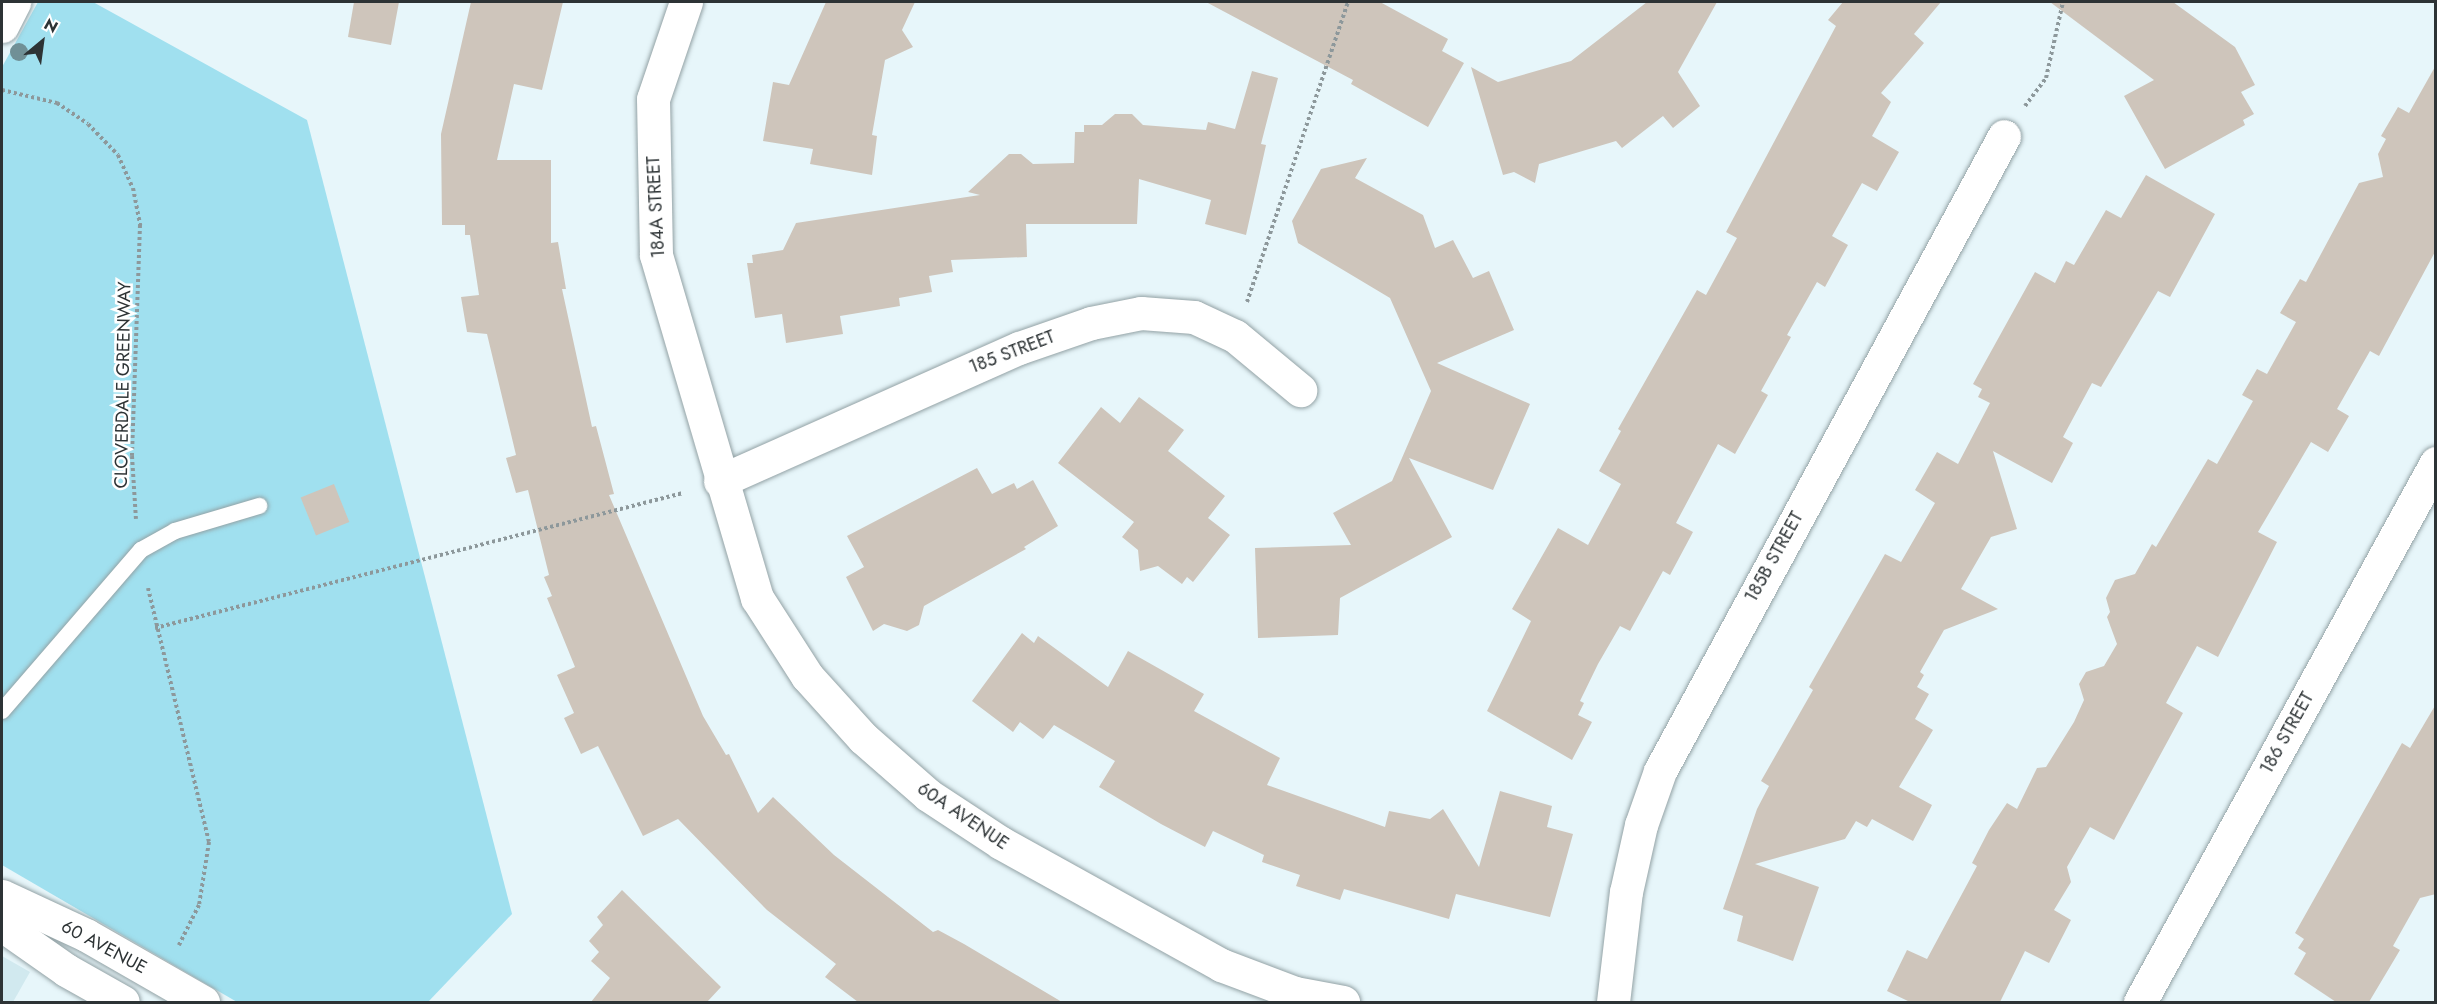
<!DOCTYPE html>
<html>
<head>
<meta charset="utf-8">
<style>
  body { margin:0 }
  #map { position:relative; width:2437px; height:1004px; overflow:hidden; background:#e7f6fa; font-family:Jost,sans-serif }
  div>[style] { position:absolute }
  .built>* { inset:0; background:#d1e9ef }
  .green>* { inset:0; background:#a0e0ef }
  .building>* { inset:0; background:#cec5bb; transform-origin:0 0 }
  .path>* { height:4px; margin-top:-2px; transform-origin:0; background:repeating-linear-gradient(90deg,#8d989b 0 3px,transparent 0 6px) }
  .roads { filter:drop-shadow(0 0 2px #93a2a5) drop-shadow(0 0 2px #93a2a5) }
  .lane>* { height:16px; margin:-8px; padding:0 8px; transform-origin:8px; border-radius:8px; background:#fff }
  .street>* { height:33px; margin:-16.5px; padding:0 16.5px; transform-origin:16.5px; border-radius:16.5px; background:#fff }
  .secondary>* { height:33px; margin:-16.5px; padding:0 16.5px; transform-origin:16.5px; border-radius:16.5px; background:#fff }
  .trees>* { width:18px; height:18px; margin:-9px; border-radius:50%; background:#709096 }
  span { translate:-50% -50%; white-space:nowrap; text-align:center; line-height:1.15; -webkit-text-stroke:5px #fff; paint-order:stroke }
  .street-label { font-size:18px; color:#2d3335 }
  .frame { position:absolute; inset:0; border:3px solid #2d3335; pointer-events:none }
  .north { position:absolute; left:12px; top:12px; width:60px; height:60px; -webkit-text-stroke:4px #fff; paint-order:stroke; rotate:29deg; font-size:16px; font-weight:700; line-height:24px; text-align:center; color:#2d3335 }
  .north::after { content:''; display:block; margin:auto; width:21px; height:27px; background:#2d3335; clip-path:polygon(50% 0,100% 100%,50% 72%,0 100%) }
</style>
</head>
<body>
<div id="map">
  <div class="built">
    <i style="clip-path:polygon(2px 956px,30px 972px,13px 1002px,2px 1002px)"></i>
  </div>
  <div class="green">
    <i style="clip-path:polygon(38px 2px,93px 2px,307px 120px,512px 914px,428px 1002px,237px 1002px,2px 865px,2px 67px)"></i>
  </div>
  <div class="building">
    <i style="clip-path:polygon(354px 2px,399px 2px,391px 45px,348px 37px)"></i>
    <i style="clip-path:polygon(471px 2px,563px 2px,542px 90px,514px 84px,497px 160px,551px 160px,551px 243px,558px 242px,566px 289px,562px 289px,592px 427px,596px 426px,614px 494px,609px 495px,703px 716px,726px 755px,729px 754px,758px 813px,773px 797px,834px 855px,933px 932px,938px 930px,964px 944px,1062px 1002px,858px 1002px,825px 977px,836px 964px,767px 910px,678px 819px,643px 836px,598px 746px,581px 754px,564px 718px,574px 713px,557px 675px,575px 667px,547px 598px,552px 596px,544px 577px,549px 575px,528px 490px,516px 493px,506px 458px,516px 455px,487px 334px,467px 332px,461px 297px,479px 295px,470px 235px,465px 235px,465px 225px,442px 225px,441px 134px)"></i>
    <i style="clip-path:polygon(826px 2px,915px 2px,902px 30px,913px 47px,885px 60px,872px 135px,877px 136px,872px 175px,810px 164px,813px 149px,763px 141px,773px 82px,789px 85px)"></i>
    <i style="clip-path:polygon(1206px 2px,1380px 2px,1448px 39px,1442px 51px,1464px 63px,1428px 127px,1351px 84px,1353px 80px)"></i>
    <i style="clip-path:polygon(1647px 2px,1717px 2px,1678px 72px,1700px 106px,1673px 128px,1663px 116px,1622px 148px,1616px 141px,1539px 164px,1535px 183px,1514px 172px,1503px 175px,1471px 67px,1498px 82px,1571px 61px)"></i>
    <i style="clip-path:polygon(1843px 2px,1941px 2px,1914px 34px,1924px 43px,1881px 93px,1891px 102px,1872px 136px,1899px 152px,1877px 191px,1862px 183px,1832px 236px,1848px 245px,1825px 287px,1817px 282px,1787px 335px,1791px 337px,1761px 391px,1768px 395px,1735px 454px,1718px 444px,1676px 523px,1693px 532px,1670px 575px,1663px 571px,1630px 631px,1620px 626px,1598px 664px,1580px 701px,1584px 703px,1578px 715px,1592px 722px,1572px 760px,1487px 711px,1531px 621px,1512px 609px,1558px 528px,1588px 545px,1621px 484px,1599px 471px,1621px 431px,1618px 429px,1697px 290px,1706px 295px,1737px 238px,1726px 232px,1836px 26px,1828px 20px)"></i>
    <i style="clip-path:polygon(2050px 2px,2173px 2px,2235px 47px,2255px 85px,2241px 92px,2254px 114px,2243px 120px,2245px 125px,2165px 169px,2124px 96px,2154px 80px)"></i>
    <i style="clip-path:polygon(2436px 65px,2436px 250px,2379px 356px,2370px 351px,2337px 409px,2349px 416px,2328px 452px,2311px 442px,2258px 532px,2277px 542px,2218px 657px,2197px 646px,2166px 703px,2183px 713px,2114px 840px,2090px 827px,2067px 867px,2071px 882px,2054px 910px,2071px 920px,2049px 963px,2025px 951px,2000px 1002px,1910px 1002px,1887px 991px,1907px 950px,1927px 959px,1977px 866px,1972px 863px,1989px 830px,2007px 803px,2017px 809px,2037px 768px,2046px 767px,2074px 722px,2084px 700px,2079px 684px,2086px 672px,2104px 666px,2117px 644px,2107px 617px,2110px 612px,2106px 598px,2115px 580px,2135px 574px,2152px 544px,2156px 547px,2208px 459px,2217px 464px,2253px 401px,2242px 395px,2257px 369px,2267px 374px,2296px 322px,2280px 313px,2300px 279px,2306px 282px,2359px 183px,2383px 177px,2378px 154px,2386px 139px,2381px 136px,2398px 107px,2409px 113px)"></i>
    <i style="clip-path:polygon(1252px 71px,1278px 78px,1261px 144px,1266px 145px,1246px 235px,1205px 224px,1211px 200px,1139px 179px,1137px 224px,1026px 224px,1027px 257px,951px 260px,953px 272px,929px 276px,932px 292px,899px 298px,900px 306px,840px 316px,843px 334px,786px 343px,782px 314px,755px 318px,747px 263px,753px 263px,752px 255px,783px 250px,796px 223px,980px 195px,968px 192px,1009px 154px,1021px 154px,1033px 164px,1074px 163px,1075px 132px,1084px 132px,1084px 125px,1102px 125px,1115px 114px,1132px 114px,1143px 125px,1206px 130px,1208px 122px,1235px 129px)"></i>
    <i style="clip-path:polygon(1367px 158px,1355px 178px,1423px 215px,1435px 248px,1453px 240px,1473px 278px,1489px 271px,1514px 330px,1437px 363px,1530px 404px,1493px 490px,1409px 458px,1452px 537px,1340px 598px,1338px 635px,1258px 638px,1255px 548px,1351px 545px,1333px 513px,1392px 481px,1431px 391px,1390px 298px,1298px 243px,1292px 221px,1321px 169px)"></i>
    <i style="clip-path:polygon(2146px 175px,2215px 214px,2170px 297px,2158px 291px,2101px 387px,2092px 383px,2063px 437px,2073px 443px,2052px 483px,1993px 451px,2017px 529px,1991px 537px,1961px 589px,1998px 609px,1944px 630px,1920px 672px,1924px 675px,1917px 687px,1929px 694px,1915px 719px,1933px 730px,1899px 787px,1932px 805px,1929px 811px,1913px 841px,1872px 819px,1867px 827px,1856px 821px,1845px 839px,1755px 864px,1819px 887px,1793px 961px,1737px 941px,1743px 916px,1723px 909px,1757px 809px,1769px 786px,1761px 781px,1813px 690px,1809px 687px,1885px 554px,1901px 562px,1935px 503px,1915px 490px,1937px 452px,1958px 464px,1990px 403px,1978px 397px,1982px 389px,1973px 384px,2035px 272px,2055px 283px,2066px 261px,2074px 265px,2106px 210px,2121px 218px)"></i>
    <i style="clip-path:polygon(1139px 397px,1184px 430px,1168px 451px,1225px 496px,1208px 518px,1230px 535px,1193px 582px,1187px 577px,1182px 584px,1158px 566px,1140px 571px,1138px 550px,1122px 537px,1134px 522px,1058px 463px,1101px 407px,1120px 423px)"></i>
    <i style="clip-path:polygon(977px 468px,992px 494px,1014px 483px,1017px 489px,1033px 480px,1058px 526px,1024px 547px,1026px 549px,924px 606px,919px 625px,907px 631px,884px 624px,873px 631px,846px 577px,864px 567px,847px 536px)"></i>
    <i style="left:334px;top:484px;width:41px;height:36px;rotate:68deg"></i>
    <i style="clip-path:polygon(1022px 633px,1034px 643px,1038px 636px,1108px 687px,1128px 651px,1204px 694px,1194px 711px,1280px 758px,1267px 785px,1385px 827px,1389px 811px,1430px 819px,1443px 809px,1479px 867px,1500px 791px,1552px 806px,1547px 827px,1573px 834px,1550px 917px,1456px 894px,1449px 919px,1344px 889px,1340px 900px,1296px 886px,1300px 875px,1262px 862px,1264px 855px,1213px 831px,1205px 847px,1161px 824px,1099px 787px,1115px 761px,1054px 725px,1043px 739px,1020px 722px,1013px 732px,972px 701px)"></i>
    <i style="clip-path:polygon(2436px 704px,2436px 894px,2420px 898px,2393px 946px,2400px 950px,2369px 1002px,2336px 1002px,2294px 974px,2306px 953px,2298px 948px,2304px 939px,2295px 933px,2402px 743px,2410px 748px)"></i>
    <i style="clip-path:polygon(622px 890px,721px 987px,707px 1002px,591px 1002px,610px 978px,591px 961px,599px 952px,589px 941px,603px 925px,597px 917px)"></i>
  </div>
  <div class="path">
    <i style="left:2px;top:90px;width:57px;rotate:13.3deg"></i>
    <i style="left:57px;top:103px;width:37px;rotate:34deg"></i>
    <i style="left:88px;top:124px;width:43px;rotate:45.9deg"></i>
    <i style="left:118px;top:155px;width:36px;rotate:66deg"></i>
    <i style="left:133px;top:188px;width:38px;rotate:79deg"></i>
    <i style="left:140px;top:225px;width:231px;rotate:92deg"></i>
    <i style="left:132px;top:456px;width:63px;rotate:86.4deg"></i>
    <i style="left:2025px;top:106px;width:35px;rotate:-53deg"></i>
    <i style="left:2046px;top:78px;width:78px;rotate:-77.4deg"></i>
    <i style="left:1247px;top:302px;width:317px;rotate:-71.4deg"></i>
    <i style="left:148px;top:588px;width:261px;rotate:76.5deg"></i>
    <i style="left:209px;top:842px;width:64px;rotate:99deg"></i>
    <i style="left:199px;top:905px;width:45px;rotate:116.6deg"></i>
    <i style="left:155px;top:628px;width:545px;rotate:-14.34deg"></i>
  </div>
  <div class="roads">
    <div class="lane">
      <i style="left:2px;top:711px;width:213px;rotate:-49.2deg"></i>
      <i style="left:141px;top:550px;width:39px;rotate:-29deg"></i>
      <i style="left:175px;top:531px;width:88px;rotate:-16.6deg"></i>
    </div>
    <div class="street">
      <i style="left:686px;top:2px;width:102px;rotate:108.8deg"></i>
      <i style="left:653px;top:99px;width:156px;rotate:88.9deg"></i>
      <i style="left:656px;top:255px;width:358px;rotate:73.6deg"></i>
      <i style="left:757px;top:598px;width:93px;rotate:57.3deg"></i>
      <i style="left:807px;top:676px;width:84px;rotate:47.9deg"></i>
      <i style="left:863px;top:738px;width:86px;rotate:41.2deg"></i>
      <i style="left:928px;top:795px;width:87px;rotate:33.3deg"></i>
      <i style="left:1001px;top:843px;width:252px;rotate:29deg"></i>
      <i style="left:1221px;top:965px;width:79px;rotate:20.7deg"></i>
      <i style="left:1295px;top:993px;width:49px;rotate:10.6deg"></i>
      <i style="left:720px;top:481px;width:327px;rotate:-24deg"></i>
      <i style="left:1019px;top:348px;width:76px;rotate:-19.1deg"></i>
      <i style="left:1091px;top:323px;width:51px;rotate:-11.3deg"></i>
      <i style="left:1141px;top:313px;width:53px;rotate:4.3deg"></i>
      <i style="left:1194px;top:317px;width:45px;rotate:24.9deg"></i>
      <i style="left:1235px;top:336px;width:85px;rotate:39.7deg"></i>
      <i style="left:1613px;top:1002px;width:111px;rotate:-83.3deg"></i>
      <i style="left:1626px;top:892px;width:69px;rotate:-77.4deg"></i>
      <i style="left:1641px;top:825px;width:57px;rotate:-70.6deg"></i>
      <i style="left:1660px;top:771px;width:722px;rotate:-61.55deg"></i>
      <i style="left:2140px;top:1002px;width:615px;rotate:-61.23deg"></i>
    </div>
    <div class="secondary">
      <i style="left:2px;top:26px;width:27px;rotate:-63deg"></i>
      <i style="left:2px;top:896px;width:93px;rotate:24.9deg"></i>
      <i style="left:86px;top:935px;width:135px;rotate:29.8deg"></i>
      <i style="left:2px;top:925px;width:78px;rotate:35.1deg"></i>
      <i style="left:66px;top:970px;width:65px;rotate:29.3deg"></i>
    </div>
  </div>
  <div class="trees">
    <i style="left:19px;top:52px"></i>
  </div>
  <div class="street-label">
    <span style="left:656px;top:207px;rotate:-93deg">184A STREET</span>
    <span style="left:1012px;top:352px;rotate:-21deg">185 STREET</span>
    <span style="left:123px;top:385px;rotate:-89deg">CLOVERDALE GREENWAY</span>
    <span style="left:1774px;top:557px;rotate:-61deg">185B STREET</span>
    <span style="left:2287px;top:733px;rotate:-61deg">186 STREET</span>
    <span style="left:963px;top:816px;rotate:34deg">60A AVENUE</span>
    <span style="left:104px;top:947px;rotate:28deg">60 AVENUE</span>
  </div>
  <div class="frame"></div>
  <div class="north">N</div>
</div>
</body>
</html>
